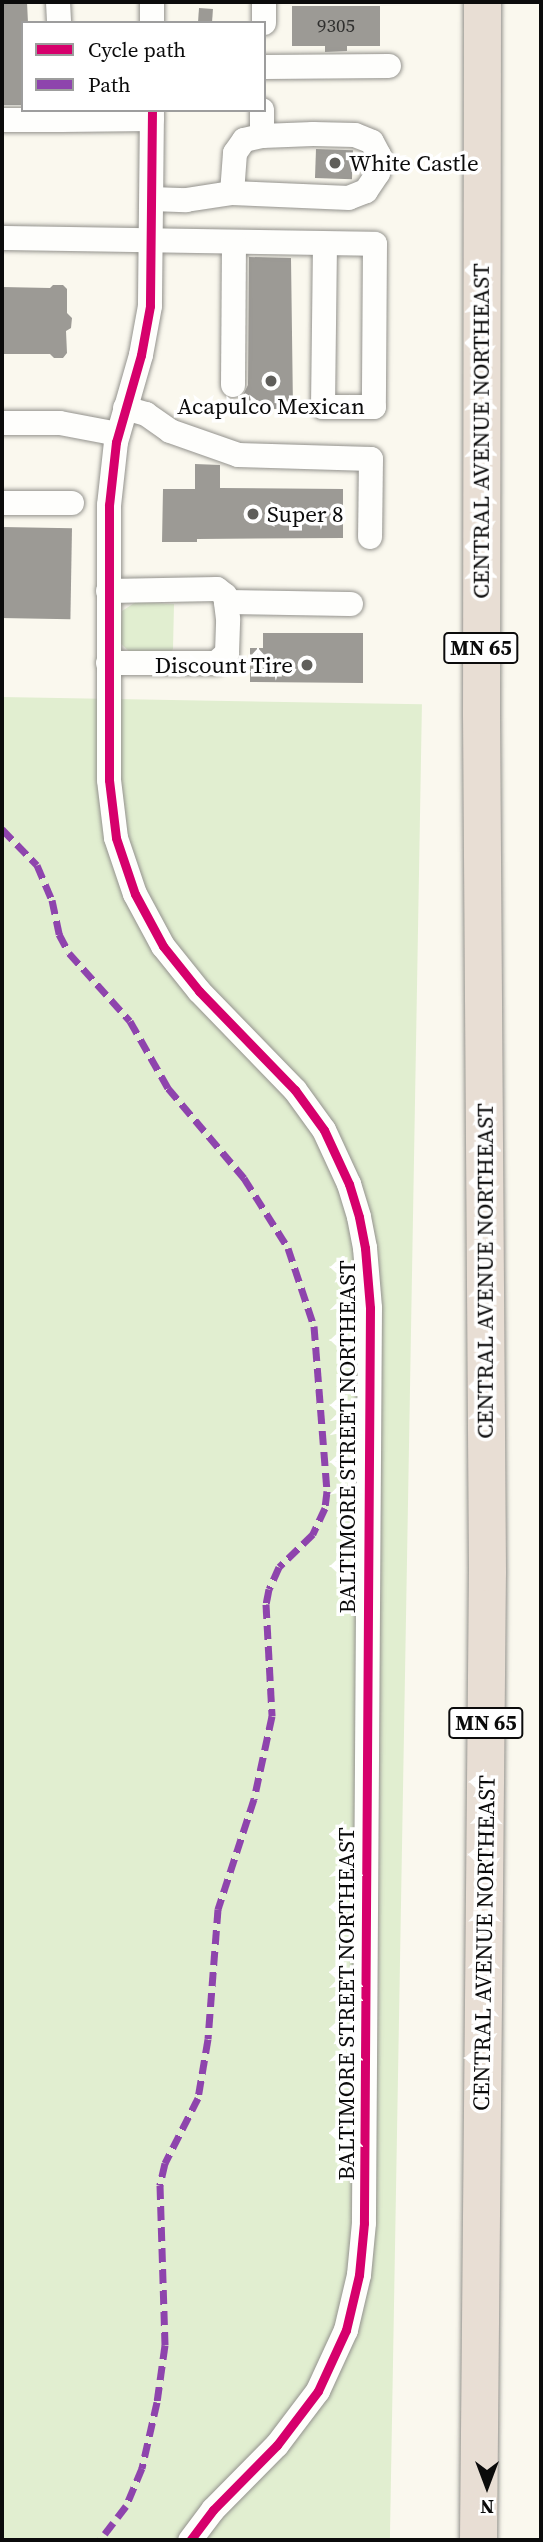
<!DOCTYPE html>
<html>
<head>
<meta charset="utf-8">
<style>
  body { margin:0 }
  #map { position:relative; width:543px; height:2542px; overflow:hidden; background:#faf8ee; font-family:"Source Serif 4",serif }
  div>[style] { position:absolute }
  .green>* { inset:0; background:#e1eed0; transform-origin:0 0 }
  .building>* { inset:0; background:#9c9a95; transform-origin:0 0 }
  .roads { filter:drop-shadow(0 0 2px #93928d) drop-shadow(0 0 2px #93928d) }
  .minor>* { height:24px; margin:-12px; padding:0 12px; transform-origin:12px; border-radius:12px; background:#fefefc }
  .highway>* { height:37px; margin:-18.5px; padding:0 18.5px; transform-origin:18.5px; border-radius:18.5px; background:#e8ded4 }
  .quiet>* { height:7px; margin-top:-3.5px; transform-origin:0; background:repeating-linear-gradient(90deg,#8e44ad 0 14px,transparent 0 21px) }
  .cycleway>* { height:9px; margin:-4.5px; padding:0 4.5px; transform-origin:4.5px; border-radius:4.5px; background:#d6006c }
  .dots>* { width:19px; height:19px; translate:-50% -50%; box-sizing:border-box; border:4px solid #fff; border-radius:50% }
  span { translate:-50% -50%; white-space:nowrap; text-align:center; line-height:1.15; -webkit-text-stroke:7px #fff; paint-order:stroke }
  .number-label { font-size:19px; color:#2f2f2e }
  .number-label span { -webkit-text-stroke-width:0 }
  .shield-label span { padding:2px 5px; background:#fff; border:2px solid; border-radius:5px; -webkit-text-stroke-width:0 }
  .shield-label { font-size:21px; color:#0b0b0b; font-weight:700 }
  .poi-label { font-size:23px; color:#0b0b0b }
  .left { translate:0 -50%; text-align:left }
  .right { translate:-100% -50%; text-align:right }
  .street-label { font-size:23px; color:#0b0b0b }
  .frame { position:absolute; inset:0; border:4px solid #0b0b0b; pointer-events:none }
  .legend { position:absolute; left:21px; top:21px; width:245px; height:91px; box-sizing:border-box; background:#fff; border:2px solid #9d9d9d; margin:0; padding:9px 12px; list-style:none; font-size:21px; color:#0b0b0b }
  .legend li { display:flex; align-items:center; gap:14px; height:35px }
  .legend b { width:35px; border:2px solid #9d9d9d }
  .north { position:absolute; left:452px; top:2451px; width:70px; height:70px; -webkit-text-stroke:5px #fff; paint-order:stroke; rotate:180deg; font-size:19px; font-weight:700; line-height:28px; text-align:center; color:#0b0b0b }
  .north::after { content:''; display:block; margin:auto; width:24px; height:32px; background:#0b0b0b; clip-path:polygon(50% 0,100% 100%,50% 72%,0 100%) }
</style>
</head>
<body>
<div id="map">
  <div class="green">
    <i style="clip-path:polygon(136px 602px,174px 604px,173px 649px,170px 653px,131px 653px,120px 643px,122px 611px)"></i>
    <i style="left:2px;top:697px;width:420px;height:1843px;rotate:1deg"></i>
  </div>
  <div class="building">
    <i style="clip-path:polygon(2px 2px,27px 2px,28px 23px,23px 23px,23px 105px,2px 105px)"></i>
    <i style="clip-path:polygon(292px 6px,380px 6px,380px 46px,347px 46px,347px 51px,325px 52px,325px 46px,292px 46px)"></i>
    <i style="left:199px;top:8px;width:14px;height:15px;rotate:4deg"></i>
    <i style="left:316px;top:149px;width:37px;height:29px;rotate:2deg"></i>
    <i style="clip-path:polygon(249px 257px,291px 258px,293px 409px,268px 409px,242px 397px,248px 385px)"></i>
    <i style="clip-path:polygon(53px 285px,63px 285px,67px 289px,67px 313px,72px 318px,71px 328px,66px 331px,67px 353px,63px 358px,54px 358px,50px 354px,2px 354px,2px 287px,50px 288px)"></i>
    <i style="clip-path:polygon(195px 464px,220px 465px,220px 488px,343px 489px,343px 538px,197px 539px,197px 542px,162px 542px,163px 489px,195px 489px)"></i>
    <i style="left:2px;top:527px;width:70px;height:91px;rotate:1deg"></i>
    <i style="clip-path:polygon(263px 633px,363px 633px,363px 683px,250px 682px,250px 648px,263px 648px)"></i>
  </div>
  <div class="roads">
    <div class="minor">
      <i style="left:58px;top:2px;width:21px;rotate:87deg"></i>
      <i style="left:152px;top:2px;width:21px;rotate:90deg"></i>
      <i style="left:264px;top:23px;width:21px;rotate:-90deg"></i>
      <i style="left:264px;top:67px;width:125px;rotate:-0.5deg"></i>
      <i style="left:61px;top:110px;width:10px;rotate:90deg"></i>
      <i style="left:61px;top:120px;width:91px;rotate:-0.6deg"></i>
      <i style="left:152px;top:110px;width:196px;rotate:90.6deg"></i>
      <i style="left:150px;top:306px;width:50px;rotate:100.4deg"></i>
      <i style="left:141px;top:355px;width:91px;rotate:106deg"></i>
      <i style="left:116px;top:442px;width:63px;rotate:96.3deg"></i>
      <i style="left:109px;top:505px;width:275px;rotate:90deg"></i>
      <i style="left:109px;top:780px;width:58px;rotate:83.1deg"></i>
      <i style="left:116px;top:838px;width:59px;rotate:71.3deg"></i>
      <i style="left:135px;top:894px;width:59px;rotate:61.7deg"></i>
      <i style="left:163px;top:946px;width:58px;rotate:51.3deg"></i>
      <i style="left:199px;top:991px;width:138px;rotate:45.9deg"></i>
      <i style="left:295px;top:1090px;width:49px;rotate:54.1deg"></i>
      <i style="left:324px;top:1130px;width:60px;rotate:65.2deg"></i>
      <i style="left:349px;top:1184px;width:34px;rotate:73deg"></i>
      <i style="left:359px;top:1217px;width:32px;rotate:79deg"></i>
      <i style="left:365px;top:1248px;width:60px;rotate:85.2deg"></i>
      <i style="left:370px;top:1308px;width:915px;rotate:90.38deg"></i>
      <i style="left:364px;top:2223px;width:52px;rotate:95.5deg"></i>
      <i style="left:359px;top:2275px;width:57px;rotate:103.3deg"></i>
      <i style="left:346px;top:2330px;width:67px;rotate:114.7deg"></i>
      <i style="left:318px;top:2391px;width:68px;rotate:127.2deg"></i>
      <i style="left:277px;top:2445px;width:91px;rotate:134.6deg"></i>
      <i style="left:213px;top:2510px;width:38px;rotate:127deg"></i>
      <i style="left:2px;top:120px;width:59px"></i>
      <i style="left:313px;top:134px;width:42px;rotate:1.4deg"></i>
      <i style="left:355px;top:135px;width:18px;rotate:22deg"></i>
      <i style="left:372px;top:142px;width:15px;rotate:62deg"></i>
      <i style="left:379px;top:155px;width:18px;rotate:93deg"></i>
      <i style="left:378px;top:173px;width:22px;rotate:124deg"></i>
      <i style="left:366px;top:191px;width:18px;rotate:158deg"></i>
      <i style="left:349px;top:198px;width:117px;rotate:-177.6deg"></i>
      <i style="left:232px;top:193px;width:40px;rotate:-85.7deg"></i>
      <i style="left:235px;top:153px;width:16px;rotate:-55deg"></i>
      <i style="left:244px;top:140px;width:18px;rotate:-13deg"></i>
      <i style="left:262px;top:136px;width:51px;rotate:-2.2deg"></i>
      <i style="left:262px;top:136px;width:26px;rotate:-90deg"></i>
      <i style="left:152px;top:199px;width:34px;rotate:2deg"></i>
      <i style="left:186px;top:200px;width:47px;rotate:-8.7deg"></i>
      <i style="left:2px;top:238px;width:373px;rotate:0.9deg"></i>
      <i style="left:375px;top:244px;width:163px;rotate:90.4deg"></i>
      <i style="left:374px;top:407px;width:51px;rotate:180deg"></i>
      <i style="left:323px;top:407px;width:163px;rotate:-89.3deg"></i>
      <i style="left:233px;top:385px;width:143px;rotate:-89.6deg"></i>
      <i style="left:125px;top:408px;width:22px;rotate:16deg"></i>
      <i style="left:146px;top:414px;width:29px;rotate:35deg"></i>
      <i style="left:170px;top:431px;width:72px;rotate:19.4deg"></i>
      <i style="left:238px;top:455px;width:133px;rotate:1.7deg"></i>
      <i style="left:371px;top:459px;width:78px;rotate:90.7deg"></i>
      <i style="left:2px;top:423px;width:58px"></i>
      <i style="left:60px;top:423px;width:59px;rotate:10.7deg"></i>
      <i style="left:2px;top:503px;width:70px"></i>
      <i style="left:226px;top:602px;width:125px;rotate:0.9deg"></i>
      <i style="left:108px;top:663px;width:108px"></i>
      <i style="left:216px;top:663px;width:15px;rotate:-42deg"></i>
      <i style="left:227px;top:653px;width:34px;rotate:-88deg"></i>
      <i style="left:228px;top:619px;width:24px;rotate:-97deg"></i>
      <i style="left:225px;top:595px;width:10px;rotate:-143deg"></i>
      <i style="left:217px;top:589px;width:109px;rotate:178.9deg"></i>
    </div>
    <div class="highway">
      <i style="left:478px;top:2540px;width:968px;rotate:-89.47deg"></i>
      <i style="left:487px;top:1572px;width:857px;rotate:-90.4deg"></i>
      <i style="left:481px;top:715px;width:713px;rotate:-89.92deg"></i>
    </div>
  </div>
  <div class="quiet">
    <i style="left:2px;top:829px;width:50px;rotate:45.8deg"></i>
    <i style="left:37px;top:865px;width:38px;rotate:67deg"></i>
    <i style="left:52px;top:900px;width:35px;rotate:78deg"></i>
    <i style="left:59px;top:934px;width:21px;rotate:62deg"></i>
    <i style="left:69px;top:953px;width:91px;rotate:48.1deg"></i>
    <i style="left:130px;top:1021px;width:77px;rotate:60.4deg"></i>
    <i style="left:168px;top:1088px;width:118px;rotate:49.8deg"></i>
    <i style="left:244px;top:1178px;width:83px;rotate:57.8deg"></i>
    <i style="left:288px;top:1248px;width:82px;rotate:71.6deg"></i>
    <i style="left:314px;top:1326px;width:166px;rotate:85.5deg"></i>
    <i style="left:327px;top:1491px;width:17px;rotate:97deg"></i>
    <i style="left:325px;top:1508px;width:29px;rotate:115deg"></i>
    <i style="left:313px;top:1534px;width:47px;rotate:135.9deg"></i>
    <i style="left:279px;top:1567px;width:24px;rotate:114deg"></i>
    <i style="left:269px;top:1589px;width:15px;rotate:101deg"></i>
    <i style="left:266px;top:1604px;width:112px;rotate:86.9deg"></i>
    <i style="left:272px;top:1716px;width:85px;rotate:102.2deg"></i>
    <i style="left:254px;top:1799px;width:116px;rotate:108.1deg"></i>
    <i style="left:218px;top:1909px;width:130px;rotate:94.4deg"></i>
    <i style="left:208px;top:2039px;width:60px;rotate:99.6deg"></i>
    <i style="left:198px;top:2098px;width:73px;rotate:116.9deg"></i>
    <i style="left:165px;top:2163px;width:23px;rotate:103deg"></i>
    <i style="left:160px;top:2185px;width:160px;rotate:88.2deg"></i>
    <i style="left:165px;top:2345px;width:58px;rotate:98deg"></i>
    <i style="left:157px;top:2402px;width:68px;rotate:102.8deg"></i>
    <i style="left:142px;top:2468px;width:41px;rotate:112.8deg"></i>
    <i style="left:126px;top:2506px;width:43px;rotate:127.4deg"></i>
  </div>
  <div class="cycleway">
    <i style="left:152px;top:110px;width:196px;rotate:90.6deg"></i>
    <i style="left:150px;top:306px;width:50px;rotate:100.4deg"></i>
    <i style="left:141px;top:355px;width:91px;rotate:106deg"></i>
    <i style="left:116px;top:442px;width:63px;rotate:96.3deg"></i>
    <i style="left:109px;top:505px;width:275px;rotate:90deg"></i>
    <i style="left:109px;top:780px;width:58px;rotate:83.1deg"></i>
    <i style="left:116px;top:838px;width:59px;rotate:71.3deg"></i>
    <i style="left:135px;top:894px;width:59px;rotate:61.7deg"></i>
    <i style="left:163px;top:946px;width:58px;rotate:51.3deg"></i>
    <i style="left:199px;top:991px;width:138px;rotate:45.9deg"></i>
    <i style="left:295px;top:1090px;width:49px;rotate:54.1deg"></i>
    <i style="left:324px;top:1130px;width:60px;rotate:65.2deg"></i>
    <i style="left:349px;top:1184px;width:34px;rotate:73deg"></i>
    <i style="left:359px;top:1217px;width:32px;rotate:79deg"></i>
    <i style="left:365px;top:1248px;width:60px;rotate:85.2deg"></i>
    <i style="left:370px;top:1308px;width:915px;rotate:90.38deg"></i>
    <i style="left:364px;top:2223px;width:52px;rotate:95.5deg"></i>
    <i style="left:359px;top:2275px;width:57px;rotate:103.3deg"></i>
    <i style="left:346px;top:2330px;width:67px;rotate:114.7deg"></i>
    <i style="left:318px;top:2391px;width:68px;rotate:127.2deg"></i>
    <i style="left:277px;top:2445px;width:91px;rotate:134.6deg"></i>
    <i style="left:213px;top:2510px;width:38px;rotate:127deg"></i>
  </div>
  <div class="dots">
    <i style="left:335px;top:163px;background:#5f5e5a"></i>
    <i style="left:271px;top:381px;background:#5f5e5a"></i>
    <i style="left:253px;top:514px;background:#5f5e5a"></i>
    <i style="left:307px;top:665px;background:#5f5e5a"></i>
  </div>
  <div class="number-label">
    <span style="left:336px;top:26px">9305</span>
  </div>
  <div class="shield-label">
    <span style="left:481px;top:648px">MN 65</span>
    <span style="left:486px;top:1723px">MN 65</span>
  </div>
  <div class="poi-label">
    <span class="left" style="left:349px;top:163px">White Castle</span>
    <span style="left:271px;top:406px">Acapulco Mexican</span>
    <span class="left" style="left:267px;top:514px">Super 8</span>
    <span class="right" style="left:293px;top:665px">Discount Tire</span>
  </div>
  <div class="street-label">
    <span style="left:481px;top:431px;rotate:-90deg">CENTRAL AVENUE NORTHEAST</span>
    <span style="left:485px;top:1271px;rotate:-90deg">CENTRAL AVENUE NORTHEAST</span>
    <span style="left:347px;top:1437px;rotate:-90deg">BALTIMORE STREET NORTHEAST</span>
    <span style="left:484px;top:1943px;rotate:-89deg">CENTRAL AVENUE NORTHEAST</span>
    <span style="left:346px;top:2004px;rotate:-90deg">BALTIMORE STREET NORTHEAST</span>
  </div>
  <div class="frame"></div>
  <ul class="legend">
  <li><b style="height:9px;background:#d6006c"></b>Cycle path</li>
  <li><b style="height:9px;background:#8e44ad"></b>Path</li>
  </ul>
  <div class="north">N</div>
</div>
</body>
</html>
